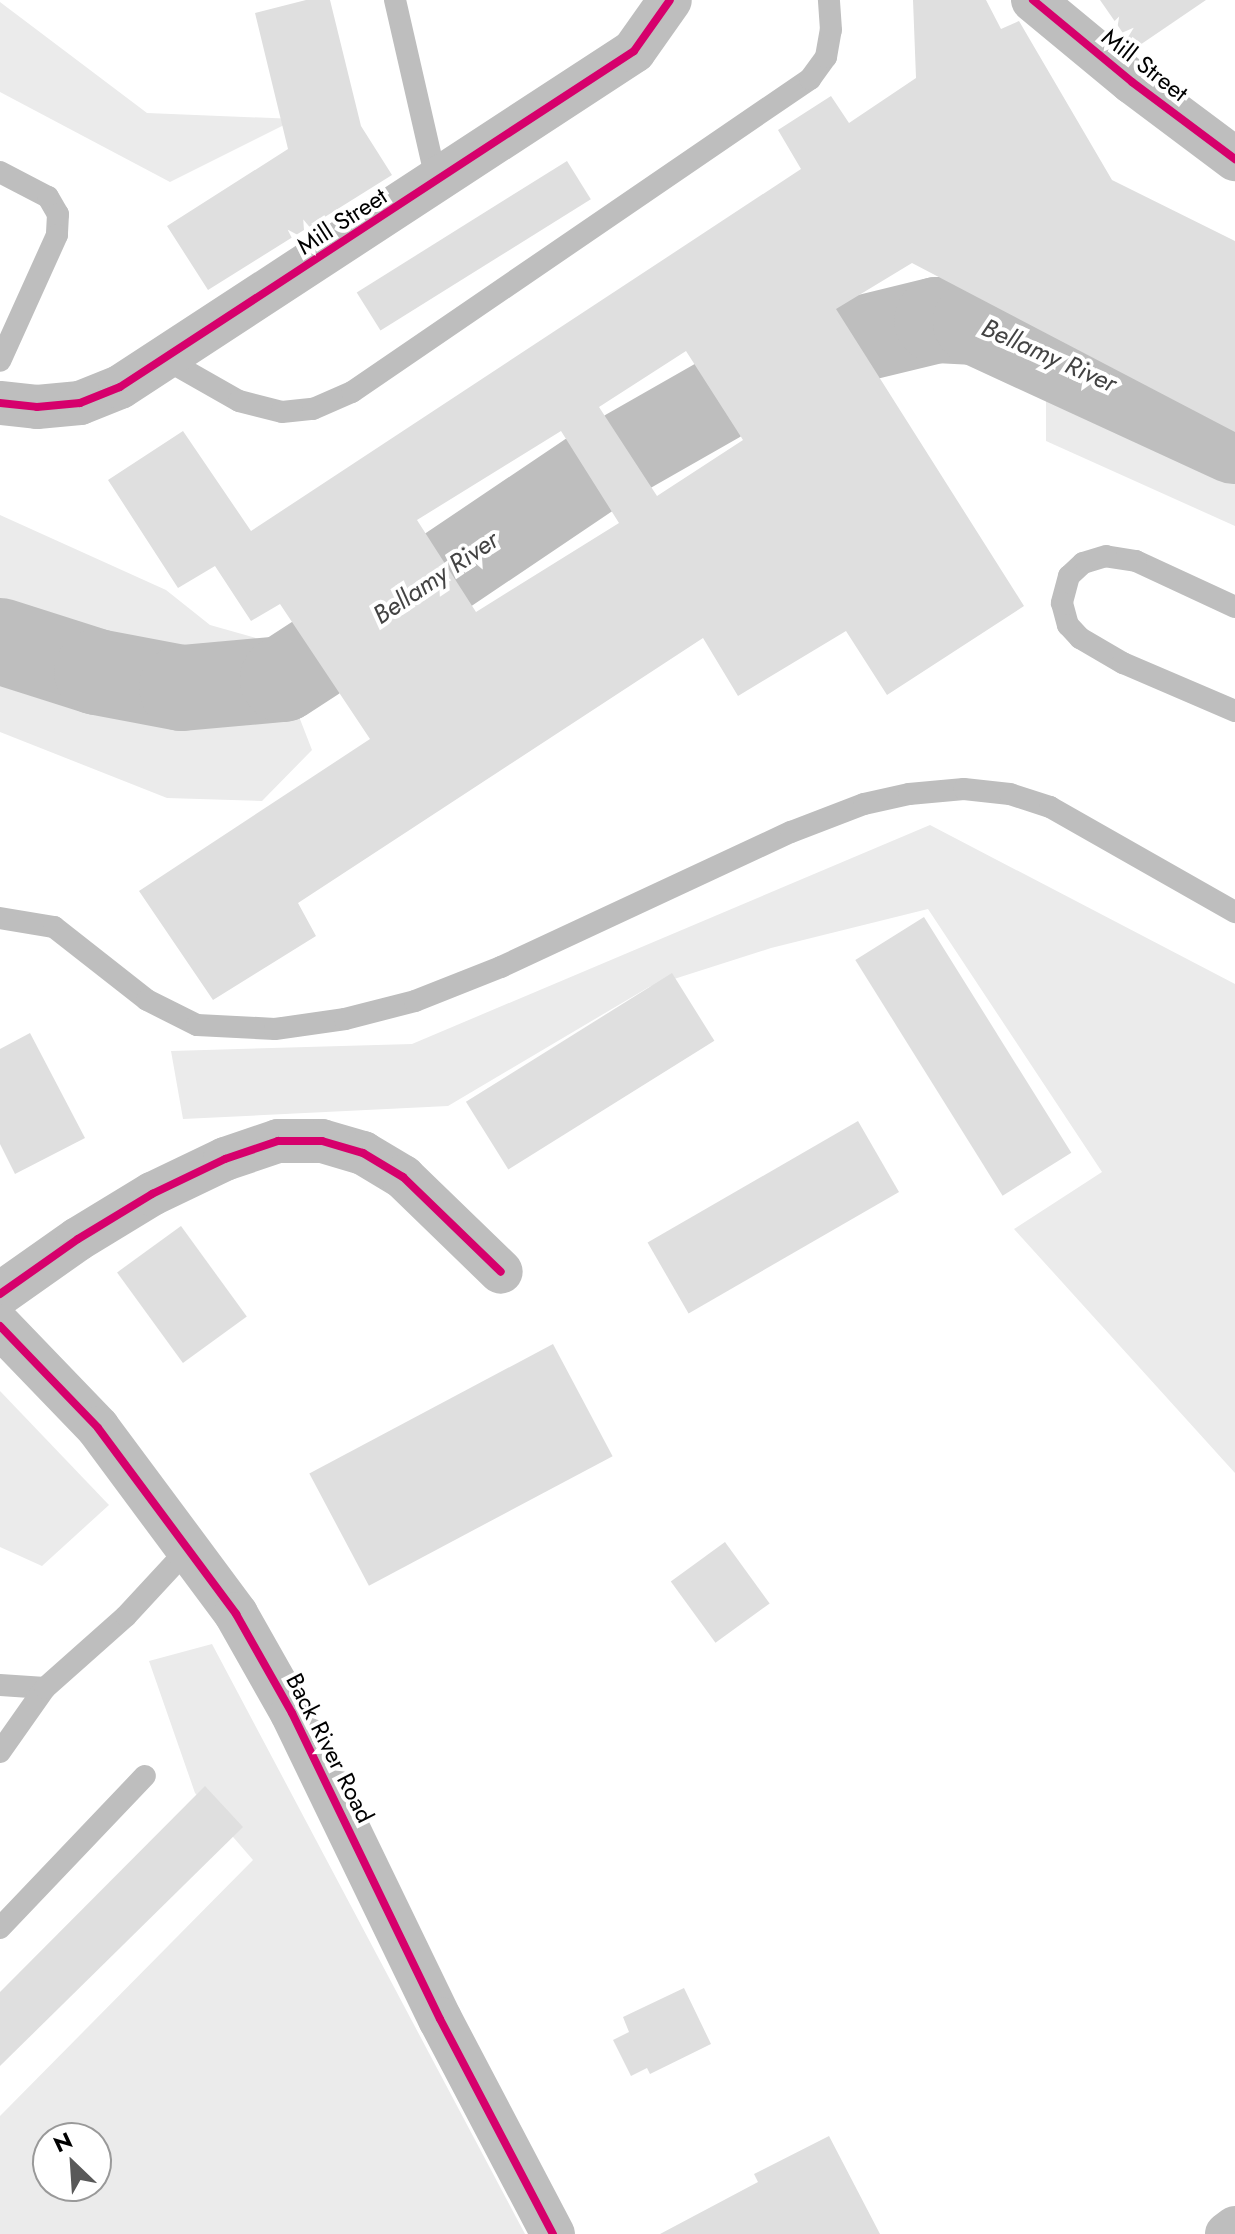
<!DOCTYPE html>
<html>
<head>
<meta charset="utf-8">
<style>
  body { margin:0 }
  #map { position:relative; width:1235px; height:2234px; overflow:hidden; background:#fff; font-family:Jost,sans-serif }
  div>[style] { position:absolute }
  .green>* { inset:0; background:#ebebeb }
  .river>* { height:86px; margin:-43px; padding:0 43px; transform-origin:43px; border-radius:43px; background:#bebebe }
  .building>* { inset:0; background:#dfdfdf; transform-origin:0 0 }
  .service>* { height:22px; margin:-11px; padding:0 11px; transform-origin:11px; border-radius:11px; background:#bebebe }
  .minor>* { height:44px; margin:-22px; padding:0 22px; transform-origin:22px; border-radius:22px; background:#bebebe }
  .tertiary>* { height:44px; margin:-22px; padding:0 22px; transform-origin:22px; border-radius:22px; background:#bebebe }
  .cycleway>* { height:8px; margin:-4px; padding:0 4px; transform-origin:4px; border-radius:4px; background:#d6006c }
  span { translate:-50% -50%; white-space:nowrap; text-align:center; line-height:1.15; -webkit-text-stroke:8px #fff; paint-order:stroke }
  .street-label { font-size:24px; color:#000 }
  .water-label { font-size:26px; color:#434343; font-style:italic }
  .north { position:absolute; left:32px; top:2122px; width:80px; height:80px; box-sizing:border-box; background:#fff; border:2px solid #999; border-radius:50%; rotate:335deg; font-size:22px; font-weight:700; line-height:32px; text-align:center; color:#000 }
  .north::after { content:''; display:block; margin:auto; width:28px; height:36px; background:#595959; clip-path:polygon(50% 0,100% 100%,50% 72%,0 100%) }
</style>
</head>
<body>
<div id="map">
  <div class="green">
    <i style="clip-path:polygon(0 2px,147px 113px,296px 119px,170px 182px,0 92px)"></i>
    <i style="clip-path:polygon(1046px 349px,1235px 445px,1235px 526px,1046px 441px)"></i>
    <i style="clip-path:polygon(0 515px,166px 590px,210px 625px,270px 642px,312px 750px,262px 801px,167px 798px,0 732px)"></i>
    <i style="clip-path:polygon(930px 825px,1235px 984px,1235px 1473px,1014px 1229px,1102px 1172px,928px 909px,771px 948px,649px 987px,448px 1106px,183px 1119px,171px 1051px,412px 1044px)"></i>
    <i style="clip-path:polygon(0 1391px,109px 1505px,42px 1566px,0 1547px)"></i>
    <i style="clip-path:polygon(evenodd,212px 1644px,525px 2234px,0 2234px,0 2116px,253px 1860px,195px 1793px,149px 1661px,212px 1644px,48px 2138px,96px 2138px,96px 2186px,48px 2186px,48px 2138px)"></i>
  </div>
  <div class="river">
    <i style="left:855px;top:340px;width:84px;rotate:-13.7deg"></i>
    <i style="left:937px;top:320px;width:39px;rotate:3deg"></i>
    <i style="left:976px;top:322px;width:285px;rotate:24.7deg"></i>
    <i style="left:627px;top:452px;width:105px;rotate:-29.7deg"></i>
    <i style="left:362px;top:628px;width:274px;rotate:-34deg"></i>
    <i style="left:0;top:641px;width:102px;rotate:17.7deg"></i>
    <i style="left:97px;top:672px;width:86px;rotate:10.7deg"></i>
    <i style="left:182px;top:688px;width:101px;rotate:-5.1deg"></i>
    <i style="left:283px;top:679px;width:38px;rotate:-33deg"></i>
  </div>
  <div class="building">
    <i style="clip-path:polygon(306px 0,330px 0,361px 126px,392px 175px,208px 290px,167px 226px,288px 149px,255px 13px)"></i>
    <i style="clip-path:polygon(evenodd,913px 0,986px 0,1001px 29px,1019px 21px,1112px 180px,1235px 241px,1235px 432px,912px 263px,836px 309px,1024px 606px,887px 695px,846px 631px,738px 696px,703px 638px,298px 903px,316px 936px,213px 1000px,139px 891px,370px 739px,280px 604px,251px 621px,215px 566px,178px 588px,108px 480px,183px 431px,251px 531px,801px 169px,778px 130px,831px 96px,849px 123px,916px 78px,913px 0,686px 351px,743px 440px,657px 496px,599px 407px,686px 351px,913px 0,561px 431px,619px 523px,476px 612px,417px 520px,561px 431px)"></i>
    <i style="clip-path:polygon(1100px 0,1206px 0,1134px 49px)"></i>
    <i style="left:567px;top:161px;width:45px;height:248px;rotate:58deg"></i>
    <i style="left:924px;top:917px;width:278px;height:81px;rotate:58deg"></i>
    <i style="left:672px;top:973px;width:80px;height:243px;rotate:58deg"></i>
    <i style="clip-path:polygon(30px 1033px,85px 1138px,15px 1174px,0 1144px,0 1049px)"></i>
    <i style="left:858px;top:1121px;width:82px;height:243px;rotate:60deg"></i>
    <i style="left:181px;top:1226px;width:112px;height:79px;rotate:54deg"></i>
    <i style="left:553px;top:1344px;width:127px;height:276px;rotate:62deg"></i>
    <i style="left:725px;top:1542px;width:76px;height:67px;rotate:54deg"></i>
    <i style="clip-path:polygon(205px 1786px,243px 1827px,0 2066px,0 1992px)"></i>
    <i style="clip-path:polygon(684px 1988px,711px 2044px,650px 2074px,647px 2068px,631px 2076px,613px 2040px,629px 2032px,623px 2017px)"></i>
    <i style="clip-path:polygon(829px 2136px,880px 2234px,660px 2234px,758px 2182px,754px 2174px)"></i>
  </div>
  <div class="service">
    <i style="left:395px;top:0;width:188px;rotate:77.1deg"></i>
    <i style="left:0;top:172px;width:54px;rotate:27.5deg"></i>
    <i style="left:48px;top:197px;width:20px;rotate:60deg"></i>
    <i style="left:58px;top:214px;width:21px;rotate:93deg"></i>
    <i style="left:57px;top:235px;width:138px;rotate:114.3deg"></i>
    <i style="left:165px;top:359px;width:85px;rotate:29.6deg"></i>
    <i style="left:239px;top:401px;width:44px;rotate:14.3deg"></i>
    <i style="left:282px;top:412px;width:31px;rotate:-6deg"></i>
    <i style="left:313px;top:409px;width:43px;rotate:-23.6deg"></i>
    <i style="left:352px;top:392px;width:555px;rotate:-34.35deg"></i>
    <i style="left:810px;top:79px;width:27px;rotate:-54deg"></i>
    <i style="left:826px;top:57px;width:27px;rotate:-80deg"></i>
    <i style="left:831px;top:30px;width:30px;rotate:-94deg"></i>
    <i style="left:1235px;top:607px;width:109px;rotate:-155.1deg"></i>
    <i style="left:1136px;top:561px;width:30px;rotate:-171deg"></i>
    <i style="left:1106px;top:556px;width:24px;rotate:163deg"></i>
    <i style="left:1083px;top:563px;width:19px;rotate:137deg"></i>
    <i style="left:1069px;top:576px;width:28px;rotate:105deg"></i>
    <i style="left:1062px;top:603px;width:23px;rotate:75deg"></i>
    <i style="left:1068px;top:625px;width:18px;rotate:47deg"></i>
    <i style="left:1080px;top:638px;width:50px;rotate:30.2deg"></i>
    <i style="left:1123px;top:663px;width:122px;rotate:23.2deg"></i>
    <i style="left:0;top:918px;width:55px;rotate:9.5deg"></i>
    <i style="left:54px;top:927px;width:118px;rotate:38.1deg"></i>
    <i style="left:147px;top:1000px;width:56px;rotate:26.6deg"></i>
    <i style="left:197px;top:1025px;width:78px;rotate:2.9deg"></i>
    <i style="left:275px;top:1029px;width:71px;rotate:-8.1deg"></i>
    <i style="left:345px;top:1019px;width:72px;rotate:-14.4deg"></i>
    <i style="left:415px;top:1001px;width:92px;rotate:-21.6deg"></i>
    <i style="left:501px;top:967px;width:320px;rotate:-25deg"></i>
    <i style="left:791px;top:832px;width:78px;rotate:-21deg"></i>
    <i style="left:864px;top:804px;width:46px;rotate:-12.5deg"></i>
    <i style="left:909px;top:794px;width:55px;rotate:-5.2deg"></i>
    <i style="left:964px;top:789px;width:46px;rotate:6.2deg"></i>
    <i style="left:1010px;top:794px;width:42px;rotate:18deg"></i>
    <i style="left:1050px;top:807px;width:213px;rotate:29.6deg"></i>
    <i style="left:0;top:1685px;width:45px;rotate:3.8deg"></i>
    <i style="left:0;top:1752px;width:78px;rotate:-54.9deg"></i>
    <i style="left:45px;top:1688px;width:108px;rotate:-41.6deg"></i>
    <i style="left:126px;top:1616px;width:93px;rotate:-47.2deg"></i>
    <i style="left:0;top:1928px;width:210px;rotate:-46.4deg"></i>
  </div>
  <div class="minor">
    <i style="left:1033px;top:0;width:129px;rotate:39.6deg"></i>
    <i style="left:1132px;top:82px;width:129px;rotate:36.8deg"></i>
    <i style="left:0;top:403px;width:37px;rotate:6deg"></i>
    <i style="left:37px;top:407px;width:43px;rotate:-5.3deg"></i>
    <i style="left:80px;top:403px;width:43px;rotate:-21.8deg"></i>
    <i style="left:120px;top:387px;width:614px;rotate:-33.17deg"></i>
    <i style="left:634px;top:51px;width:62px;rotate:-54.8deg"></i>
    <i style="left:0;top:1294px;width:95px;rotate:-35.2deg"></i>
    <i style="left:78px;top:1239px;width:87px;rotate:-31.3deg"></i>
    <i style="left:152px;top:1194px;width:81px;rotate:-25.6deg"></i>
    <i style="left:225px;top:1159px;width:56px;rotate:-18.8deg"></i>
    <i style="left:278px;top:1141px;width:44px"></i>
    <i style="left:322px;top:1141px;width:43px;rotate:16.3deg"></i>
    <i style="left:363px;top:1153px;width:47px;rotate:31deg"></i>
    <i style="left:403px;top:1177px;width:136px;rotate:44.1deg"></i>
    <i style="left:1227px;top:2234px;width:10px;rotate:-37deg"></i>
  </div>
  <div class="tertiary">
    <i style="left:0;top:1326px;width:141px;rotate:46.1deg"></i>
    <i style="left:98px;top:1428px;width:232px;rotate:53.4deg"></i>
    <i style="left:236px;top:1614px;width:114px;rotate:60.5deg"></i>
    <i style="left:292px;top:1713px;width:340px;rotate:64.2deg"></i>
    <i style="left:440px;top:2019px;width:243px;rotate:62.3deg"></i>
  </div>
  <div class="cycleway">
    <i style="left:1033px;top:0;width:129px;rotate:39.6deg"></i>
    <i style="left:1132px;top:82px;width:129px;rotate:36.8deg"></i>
    <i style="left:0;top:403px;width:37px;rotate:6deg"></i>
    <i style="left:37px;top:407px;width:43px;rotate:-5.3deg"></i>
    <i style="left:80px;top:403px;width:43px;rotate:-21.8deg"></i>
    <i style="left:120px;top:387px;width:614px;rotate:-33.17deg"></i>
    <i style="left:634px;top:51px;width:62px;rotate:-54.8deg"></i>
    <i style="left:0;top:1294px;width:95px;rotate:-35.2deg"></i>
    <i style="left:78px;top:1239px;width:87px;rotate:-31.3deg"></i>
    <i style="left:152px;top:1194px;width:81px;rotate:-25.6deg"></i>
    <i style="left:225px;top:1159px;width:56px;rotate:-18.8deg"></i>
    <i style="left:278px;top:1141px;width:44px"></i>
    <i style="left:322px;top:1141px;width:43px;rotate:16.3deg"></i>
    <i style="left:363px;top:1153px;width:47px;rotate:31deg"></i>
    <i style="left:403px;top:1177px;width:136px;rotate:44.1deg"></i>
    <i style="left:0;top:1326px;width:141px;rotate:46.1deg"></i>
    <i style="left:98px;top:1428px;width:232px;rotate:53.4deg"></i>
    <i style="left:236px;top:1614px;width:114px;rotate:60.5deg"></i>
    <i style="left:292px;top:1713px;width:340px;rotate:64.2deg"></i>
    <i style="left:440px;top:2019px;width:243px;rotate:62.3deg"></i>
  </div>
  <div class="street-label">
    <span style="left:1145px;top:65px;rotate:38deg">Mill Street</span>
    <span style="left:342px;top:221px;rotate:-33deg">Mill Street</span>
    <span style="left:330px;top:1748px;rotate:63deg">Back River Road</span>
  </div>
  <div class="water-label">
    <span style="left:1049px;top:356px;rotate:24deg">Bellamy River</span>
    <span style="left:436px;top:578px;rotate:-34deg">Bellamy River</span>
  </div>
  <div class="north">N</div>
</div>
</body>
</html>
